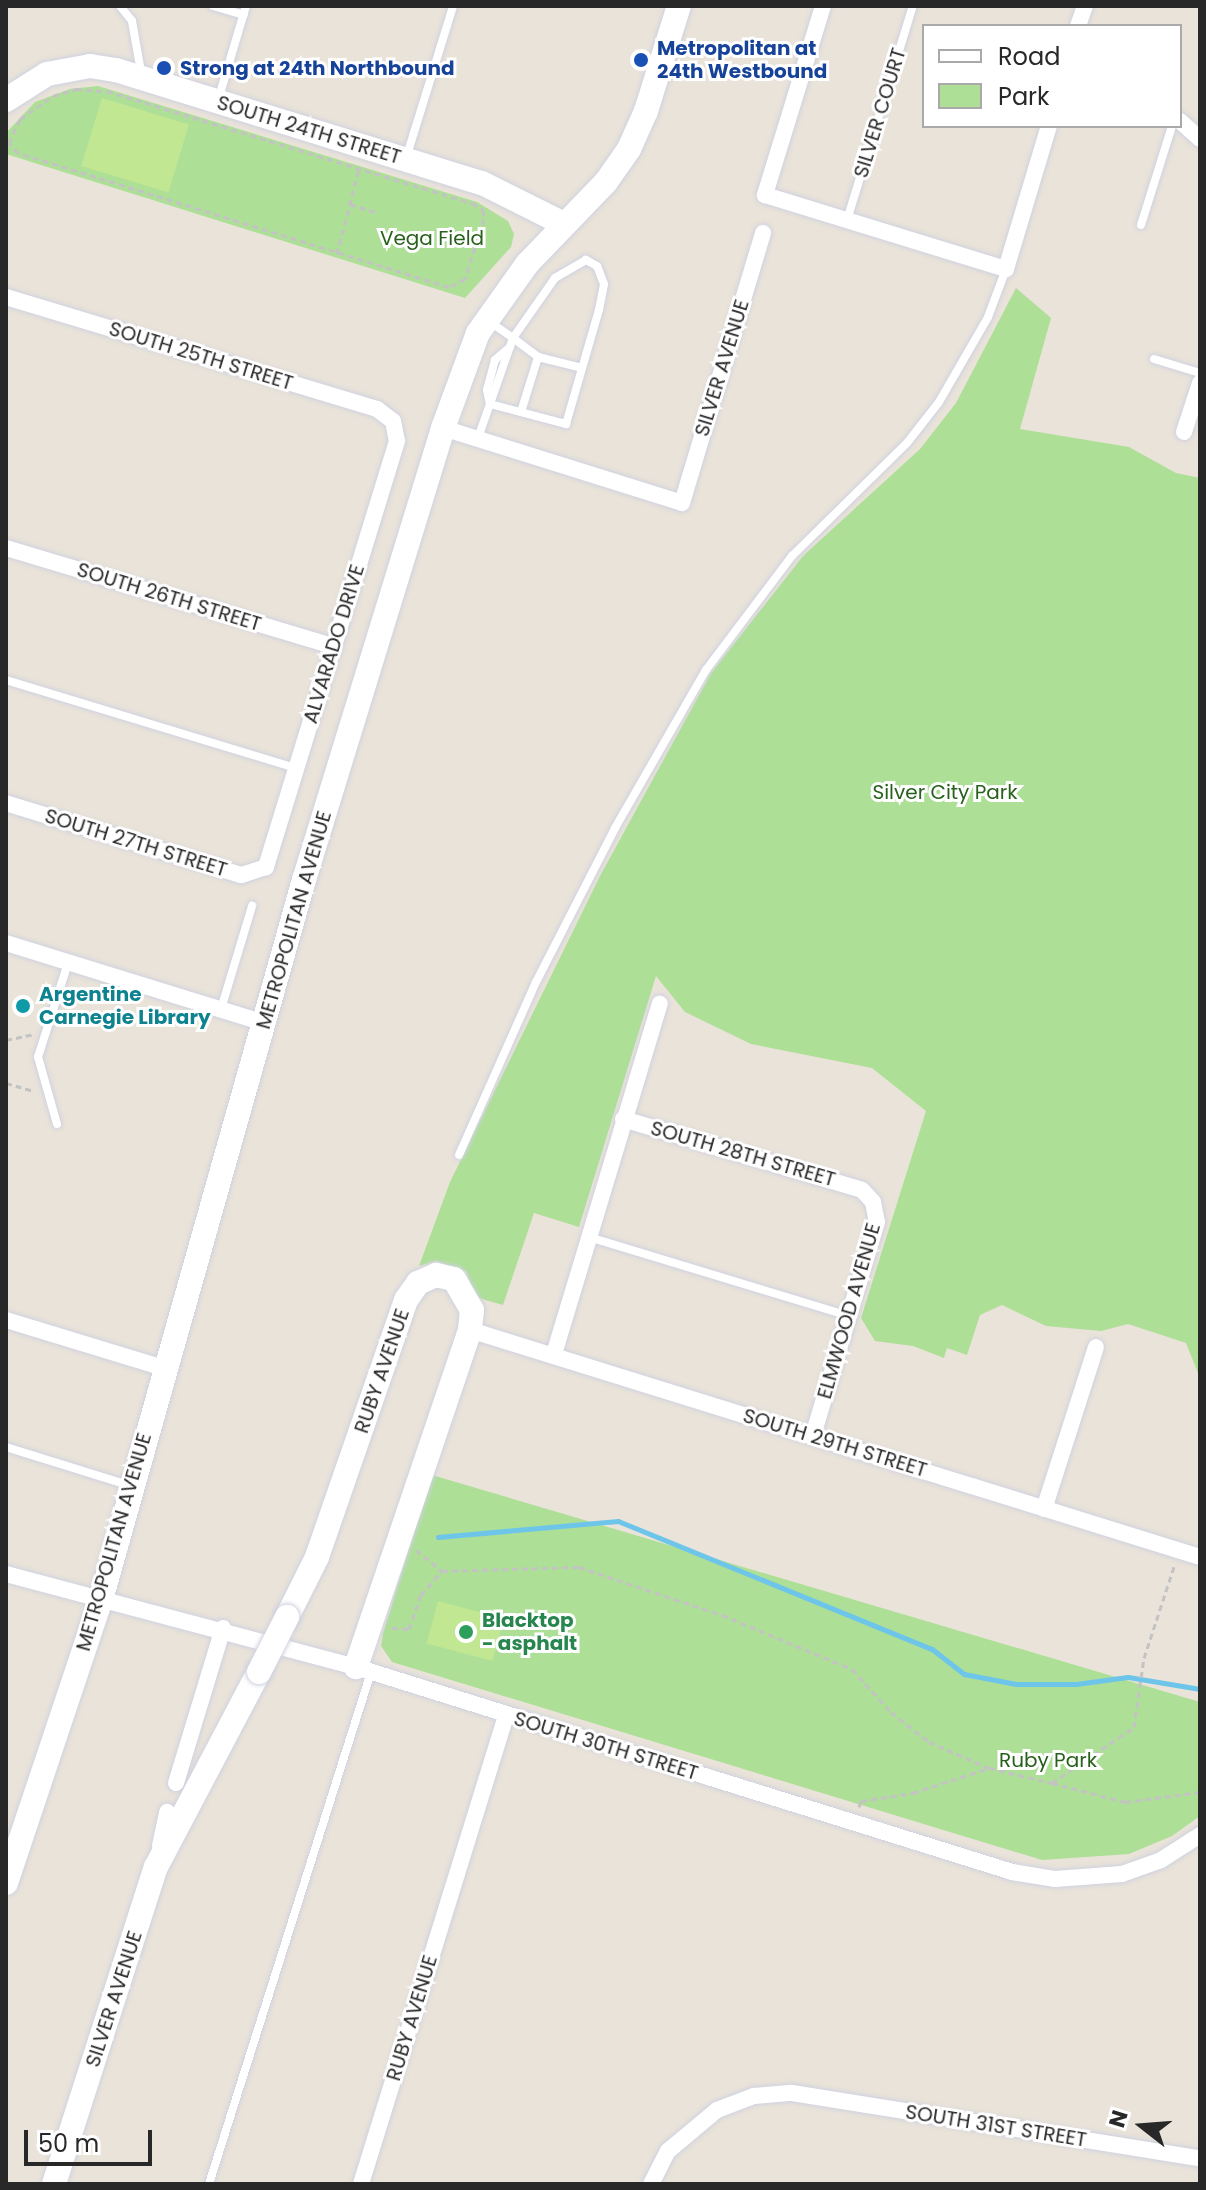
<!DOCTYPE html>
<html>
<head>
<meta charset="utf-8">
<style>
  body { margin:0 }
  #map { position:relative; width:1206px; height:2190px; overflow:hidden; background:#eae3d9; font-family:Poppins,sans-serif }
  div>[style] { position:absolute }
  .green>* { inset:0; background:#addf97 }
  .pitch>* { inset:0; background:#c1e793; transform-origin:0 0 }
  .stream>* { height:5px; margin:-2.5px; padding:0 2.5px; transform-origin:2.5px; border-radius:2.5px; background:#6ec5ea }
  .path>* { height:3px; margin-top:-1.5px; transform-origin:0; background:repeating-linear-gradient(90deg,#c3c3c3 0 6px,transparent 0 10px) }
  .roads { filter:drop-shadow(0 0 2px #cfd2e0) drop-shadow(0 0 2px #cfd2e0) }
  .lane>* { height:8px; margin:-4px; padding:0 4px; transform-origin:4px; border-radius:4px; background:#fff }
  .street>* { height:16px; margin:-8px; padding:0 8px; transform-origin:8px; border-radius:8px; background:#fff }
  .secondary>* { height:24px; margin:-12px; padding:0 12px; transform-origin:12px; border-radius:12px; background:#fff }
  .bridges { filter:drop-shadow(0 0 2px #cfd2e0) drop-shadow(0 0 2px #cfd2e0) }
  .secondary-bridge>* { height:24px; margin:-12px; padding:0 12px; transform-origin:12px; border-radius:12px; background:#fff }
  .dots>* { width:22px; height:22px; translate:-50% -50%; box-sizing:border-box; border:4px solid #fff; border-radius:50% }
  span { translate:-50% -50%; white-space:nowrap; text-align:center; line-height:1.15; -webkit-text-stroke:6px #fff; paint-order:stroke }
  .transit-label { font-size:20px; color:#164399; font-weight:700 }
  .left { translate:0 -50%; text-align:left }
  .street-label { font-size:20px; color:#282828 }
  .park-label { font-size:20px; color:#28611b }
  .culture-label { font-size:20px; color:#0d838f; font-weight:700 }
  .leisure-label { font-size:20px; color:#27864d; font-weight:700 }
  .frame { position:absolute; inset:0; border:8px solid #282828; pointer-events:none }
  .legend { position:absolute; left:922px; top:24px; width:260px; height:104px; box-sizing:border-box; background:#fff; border:2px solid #a9a9a9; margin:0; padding:10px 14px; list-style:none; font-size:24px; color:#282828 }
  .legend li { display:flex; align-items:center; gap:16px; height:40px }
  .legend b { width:40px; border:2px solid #a9a9a9 }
  .north { position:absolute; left:1102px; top:2086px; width:80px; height:80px; -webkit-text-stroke:6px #fff; paint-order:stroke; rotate:287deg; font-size:22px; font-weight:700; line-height:32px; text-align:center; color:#282828 }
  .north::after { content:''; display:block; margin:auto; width:28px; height:36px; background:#282828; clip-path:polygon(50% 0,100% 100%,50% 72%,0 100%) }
  .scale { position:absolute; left:24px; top:2130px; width:128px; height:36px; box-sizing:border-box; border:4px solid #282828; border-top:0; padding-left:10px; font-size:24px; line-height:28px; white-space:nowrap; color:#282828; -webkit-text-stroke:6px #fff; paint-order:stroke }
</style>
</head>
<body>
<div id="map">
  <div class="green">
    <i style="clip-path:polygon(98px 86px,477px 202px,508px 221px,514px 234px,511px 247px,465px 298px,6px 154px,6px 133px,35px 102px,70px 89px)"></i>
    <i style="clip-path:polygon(1016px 288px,1051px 318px,1020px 429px,1129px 447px,1176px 473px,1200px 478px,1200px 1378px,1186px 1343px,1128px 1324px,1101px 1331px,1046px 1326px,1002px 1305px,980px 1315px,967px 1355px,947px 1348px,944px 1358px,913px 1346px,875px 1341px,861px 1318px,926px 1111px,872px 1068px,751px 1044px,685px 1012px,656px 976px,579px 1227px,534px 1213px,503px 1305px,475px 1297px,466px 1271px,436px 1261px,419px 1266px,450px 1182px,600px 876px,711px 673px,803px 556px,920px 449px,956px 403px)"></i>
    <i style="clip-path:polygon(432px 1475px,1200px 1702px,1200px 1816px,1172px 1836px,1129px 1854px,1042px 1860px,392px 1662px,381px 1646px,383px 1633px)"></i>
  </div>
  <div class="pitch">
    <i style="left:102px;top:98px;width:91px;height:71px;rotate:17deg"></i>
    <i style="left:438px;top:1601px;width:68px;height:44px;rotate:15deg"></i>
  </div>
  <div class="stream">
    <i style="left:438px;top:1537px;width:181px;rotate:-5.1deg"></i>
    <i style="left:618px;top:1521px;width:339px;rotate:22.2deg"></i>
    <i style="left:932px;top:1649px;width:41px;rotate:38deg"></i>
    <i style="left:964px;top:1674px;width:53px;rotate:10.9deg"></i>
    <i style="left:1016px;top:1684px;width:60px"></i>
    <i style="left:1076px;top:1684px;width:52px;rotate:-7.7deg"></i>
    <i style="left:1128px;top:1677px;width:73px;rotate:9.5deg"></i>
  </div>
  <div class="path">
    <i style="left:76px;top:89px;width:31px;rotate:4deg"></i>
    <i style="left:107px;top:91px;width:382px;rotate:17.1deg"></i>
    <i style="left:472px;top:203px;width:13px;rotate:32deg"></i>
    <i style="left:483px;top:210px;width:9px;rotate:84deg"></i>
    <i style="left:484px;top:219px;width:63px;rotate:107.6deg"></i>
    <i style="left:465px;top:279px;width:18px;rotate:153deg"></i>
    <i style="left:449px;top:287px;width:451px;rotate:-162.7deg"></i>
    <i style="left:18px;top:153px;width:13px;rotate:-132deg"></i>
    <i style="left:9px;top:143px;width:26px;rotate:-65deg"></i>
    <i style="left:20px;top:119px;width:40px;rotate:-34.9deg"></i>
    <i style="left:53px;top:96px;width:24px;rotate:-17deg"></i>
    <i style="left:350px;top:204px;width:26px;rotate:18deg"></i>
    <i style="left:337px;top:254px;width:89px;rotate:-75.7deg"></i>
    <i style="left:6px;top:1040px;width:29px;rotate:-12deg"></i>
    <i style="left:6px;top:1083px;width:29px;rotate:16deg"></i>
    <i style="left:416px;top:1550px;width:33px;rotate:39deg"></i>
    <i style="left:442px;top:1571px;width:137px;rotate:-1.7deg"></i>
    <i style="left:579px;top:1567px;width:151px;rotate:18.6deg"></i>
    <i style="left:722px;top:1615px;width:141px;rotate:22.6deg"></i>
    <i style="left:852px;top:1669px;width:58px;rotate:47.8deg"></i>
    <i style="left:891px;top:1712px;width:48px;rotate:38.3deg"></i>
    <i style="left:929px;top:1742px;width:65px;rotate:23.4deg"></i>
    <i style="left:989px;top:1768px;width:65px;rotate:13.4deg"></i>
    <i style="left:1052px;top:1783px;width:99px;rotate:-34.3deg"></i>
    <i style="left:1134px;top:1727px;width:70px;rotate:-81.8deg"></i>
    <i style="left:1144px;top:1658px;width:96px;rotate:-71.8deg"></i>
    <i style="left:392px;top:1628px;width:17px;rotate:3deg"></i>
    <i style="left:409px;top:1629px;width:36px;rotate:-71deg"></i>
    <i style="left:421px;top:1595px;width:32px;rotate:-49deg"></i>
    <i style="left:1052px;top:1783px;width:75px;rotate:14.6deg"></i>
    <i style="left:1125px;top:1802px;width:76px;rotate:-7.6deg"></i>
    <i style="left:859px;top:1807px;width:6px;rotate:-72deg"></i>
    <i style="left:861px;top:1801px;width:53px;rotate:-8.7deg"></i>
    <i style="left:913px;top:1793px;width:80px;rotate:-18.2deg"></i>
  </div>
  <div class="roads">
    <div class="lane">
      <i style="left:120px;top:6px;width:19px;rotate:51deg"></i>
      <i style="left:132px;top:21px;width:52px;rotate:80deg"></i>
      <i style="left:213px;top:6px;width:32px;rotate:16deg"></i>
      <i style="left:219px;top:97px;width:95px;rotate:-73.5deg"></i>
      <i style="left:407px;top:155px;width:156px;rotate:-72.8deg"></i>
      <i style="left:847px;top:220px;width:224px;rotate:-72.9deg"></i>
      <i style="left:1141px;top:225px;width:104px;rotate:-72.6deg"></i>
      <i style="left:510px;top:347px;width:20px;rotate:139deg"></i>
      <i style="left:495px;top:360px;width:31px;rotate:105deg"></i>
      <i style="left:487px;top:390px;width:14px;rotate:78deg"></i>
      <i style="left:490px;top:404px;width:79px;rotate:14.7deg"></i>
      <i style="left:566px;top:424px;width:119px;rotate:-73.9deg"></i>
      <i style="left:599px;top:310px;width:26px;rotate:-79deg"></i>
      <i style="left:604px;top:284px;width:19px;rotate:-111deg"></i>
      <i style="left:597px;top:266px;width:13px;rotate:-151deg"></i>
      <i style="left:586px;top:260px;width:36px;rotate:150deg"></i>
      <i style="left:555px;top:278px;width:73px;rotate:125deg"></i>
      <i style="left:513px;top:338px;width:31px;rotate:37deg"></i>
      <i style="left:538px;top:357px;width:45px;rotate:14deg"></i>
      <i style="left:1154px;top:359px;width:48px;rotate:16.9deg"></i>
      <i style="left:521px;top:412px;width:58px;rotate:-72.8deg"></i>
      <i style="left:478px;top:438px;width:106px;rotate:-70.7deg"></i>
      <i style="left:513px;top:338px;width:28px;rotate:-145deg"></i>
      <i style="left:6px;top:680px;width:303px;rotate:16.9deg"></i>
      <i style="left:221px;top:1009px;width:108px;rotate:-73.2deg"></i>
      <i style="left:57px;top:1124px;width:70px;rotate:-105.8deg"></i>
      <i style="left:38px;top:1057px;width:99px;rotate:-72.3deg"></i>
      <i style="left:459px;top:1155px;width:189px;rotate:-66deg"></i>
      <i style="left:536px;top:982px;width:173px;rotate:-62.8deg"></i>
      <i style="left:615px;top:828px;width:182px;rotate:-60.1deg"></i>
      <i style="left:706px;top:670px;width:143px;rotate:-53deg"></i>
      <i style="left:792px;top:556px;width:161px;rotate:-44.5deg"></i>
      <i style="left:907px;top:443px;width:52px;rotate:-52deg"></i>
      <i style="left:939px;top:402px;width:98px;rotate:-60deg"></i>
      <i style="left:988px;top:317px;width:51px;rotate:-69.4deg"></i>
      <i style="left:589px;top:1237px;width:272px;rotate:16.9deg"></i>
      <i style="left:6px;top:1447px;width:131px;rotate:17.3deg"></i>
      <i style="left:209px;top:2184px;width:537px;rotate:-72.44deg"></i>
    </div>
    <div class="street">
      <i style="left:823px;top:6px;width:198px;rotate:107.1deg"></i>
      <i style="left:765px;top:195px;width:252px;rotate:17.1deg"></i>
      <i style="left:1006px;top:269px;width:149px;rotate:-73.3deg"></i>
      <i style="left:1078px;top:26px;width:21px;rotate:-71deg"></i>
      <i style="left:1180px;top:121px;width:27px;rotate:42deg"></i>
      <i style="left:6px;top:297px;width:388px;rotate:16.8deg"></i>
      <i style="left:377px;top:409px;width:20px;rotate:37deg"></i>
      <i style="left:393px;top:421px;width:20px;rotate:79deg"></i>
      <i style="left:397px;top:441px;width:446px;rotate:107.1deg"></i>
      <i style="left:266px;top:867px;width:26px;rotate:162deg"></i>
      <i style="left:241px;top:875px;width:246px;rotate:-163deg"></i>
      <i style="left:443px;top:428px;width:250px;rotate:17.4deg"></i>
      <i style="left:682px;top:503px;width:282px;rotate:-73.3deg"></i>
      <i style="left:1184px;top:432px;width:52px;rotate:-71.9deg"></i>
      <i style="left:6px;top:548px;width:341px;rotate:16.7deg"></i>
      <i style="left:6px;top:943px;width:271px;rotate:17.2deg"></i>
      <i style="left:623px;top:1119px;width:249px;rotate:16.5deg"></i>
      <i style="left:862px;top:1190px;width:16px;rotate:47deg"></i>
      <i style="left:873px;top:1202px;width:20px;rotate:79deg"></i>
      <i style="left:877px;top:1222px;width:223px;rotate:106.7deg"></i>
      <i style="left:6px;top:1320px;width:165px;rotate:16.9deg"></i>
      <i style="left:470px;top:1330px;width:764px;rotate:17.27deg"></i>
      <i style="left:554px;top:1354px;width:366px;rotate:-73.2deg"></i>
      <i style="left:1044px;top:1509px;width:170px;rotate:-72.2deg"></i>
      <i style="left:6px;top:1574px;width:362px;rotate:14.9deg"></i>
      <i style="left:356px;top:1667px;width:687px;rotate:17.35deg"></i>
      <i style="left:1012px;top:1872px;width:44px;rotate:9.2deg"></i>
      <i style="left:1055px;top:1879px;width:67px;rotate:-4.3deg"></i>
      <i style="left:1122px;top:1874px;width:41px;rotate:-19.7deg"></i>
      <i style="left:1161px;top:1860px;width:46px;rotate:-32.7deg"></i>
      <i style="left:176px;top:1783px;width:162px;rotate:-73.1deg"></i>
      <i style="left:160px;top:1846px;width:35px;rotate:-78deg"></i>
      <i style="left:361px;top:2184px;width:491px;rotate:-72.8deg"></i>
      <i style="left:651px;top:2184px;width:37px;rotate:-63deg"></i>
      <i style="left:668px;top:2151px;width:64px;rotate:-39.9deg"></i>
      <i style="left:717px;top:2110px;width:40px;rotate:-21deg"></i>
      <i style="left:754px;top:2096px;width:38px;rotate:-5deg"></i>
      <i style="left:792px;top:2093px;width:413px;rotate:9.1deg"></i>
    </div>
    <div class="secondary">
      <i style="left:6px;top:100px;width:49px;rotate:-32.4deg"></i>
      <i style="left:47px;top:74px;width:44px;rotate:-10.5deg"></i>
      <i style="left:90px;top:66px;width:26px;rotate:9deg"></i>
      <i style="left:116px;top:70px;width:383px;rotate:17.2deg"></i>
      <i style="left:482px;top:183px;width:92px;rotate:26.6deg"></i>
      <i style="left:287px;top:1617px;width:67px;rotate:-63.4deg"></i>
      <i style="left:317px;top:1557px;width:272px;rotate:-70.9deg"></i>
      <i style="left:406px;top:1300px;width:21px;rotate:-55deg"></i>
      <i style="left:418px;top:1283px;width:20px;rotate:-24deg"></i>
      <i style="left:436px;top:1275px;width:18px;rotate:13deg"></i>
      <i style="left:454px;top:1279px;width:36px;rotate:60deg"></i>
      <i style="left:472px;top:1310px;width:20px;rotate:96deg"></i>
      <i style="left:470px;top:1330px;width:356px;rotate:108.7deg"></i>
      <i style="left:6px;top:1883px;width:303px;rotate:-71.5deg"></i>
      <i style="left:102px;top:1596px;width:744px;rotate:-74.25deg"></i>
      <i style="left:304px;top:880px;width:473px;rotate:-72.9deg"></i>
      <i style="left:443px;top:428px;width:101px;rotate:-69.8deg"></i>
      <i style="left:478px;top:333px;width:85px;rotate:-54.6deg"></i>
      <i style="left:527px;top:264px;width:114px;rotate:-46.1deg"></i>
      <i style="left:606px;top:182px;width:40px;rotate:-55.1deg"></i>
      <i style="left:629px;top:149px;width:42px;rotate:-65.9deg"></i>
      <i style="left:646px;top:111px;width:110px;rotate:-72.6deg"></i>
      <i style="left:54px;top:2184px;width:333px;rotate:-72.2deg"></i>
      <i style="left:156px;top:1867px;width:221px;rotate:-62.2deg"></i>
    </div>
  </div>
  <div class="bridges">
    <div class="secondary-bridge">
      <i style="left:259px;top:1672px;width:62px;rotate:-63deg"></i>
    </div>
  </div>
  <div class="dots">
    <i style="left:641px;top:60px;background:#1a4fb4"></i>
    <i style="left:164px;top:68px;background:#1a4fb4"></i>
    <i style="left:23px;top:1006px;background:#0f9aa8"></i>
    <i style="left:466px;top:1632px;background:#2e9e5b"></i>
  </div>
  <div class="transit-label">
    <span class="left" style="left:657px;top:60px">Metropolitan at<br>24th Westbound</span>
    <span class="left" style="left:180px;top:68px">Strong at 24th Northbound</span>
  </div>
  <div class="street-label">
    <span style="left:880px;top:113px;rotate:-73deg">SILVER COURT</span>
    <span style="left:309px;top:130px;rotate:17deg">SOUTH 24TH STREET</span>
    <span style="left:201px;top:356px;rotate:17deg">SOUTH 25TH STREET</span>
    <span style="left:722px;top:368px;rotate:-73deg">SILVER AVENUE</span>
    <span style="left:169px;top:597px;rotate:17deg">SOUTH 26TH STREET</span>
    <span style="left:334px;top:644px;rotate:-73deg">ALVARADO DRIVE</span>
    <span style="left:136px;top:843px;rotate:17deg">SOUTH 27TH STREET</span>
    <span style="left:294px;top:920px;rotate:-74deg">METROPOLITAN AVENUE</span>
    <span style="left:743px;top:1154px;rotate:16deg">SOUTH 28TH STREET</span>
    <span style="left:849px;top:1311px;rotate:-74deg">ELMWOOD AVENUE</span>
    <span style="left:382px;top:1371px;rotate:-71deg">RUBY AVENUE</span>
    <span style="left:835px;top:1443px;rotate:17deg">SOUTH 29TH STREET</span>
    <span style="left:114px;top:1542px;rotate:-74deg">METROPOLITAN AVENUE</span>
    <span style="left:606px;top:1746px;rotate:17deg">SOUTH 30TH STREET</span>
    <span style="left:114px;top:1999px;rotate:-72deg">SILVER AVENUE</span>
    <span style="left:412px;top:2018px;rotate:-73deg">RUBY AVENUE</span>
    <span style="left:996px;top:2126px;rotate:9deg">SOUTH 31ST STREET</span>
  </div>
  <div class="park-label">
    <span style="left:432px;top:238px">Vega Field</span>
    <span style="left:945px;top:792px">Silver City Park</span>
    <span style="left:1048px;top:1760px">Ruby Park</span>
  </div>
  <div class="culture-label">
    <span class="left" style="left:39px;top:1006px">Argentine<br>Carnegie Library</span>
  </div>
  <div class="leisure-label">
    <span class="left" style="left:482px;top:1632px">Blacktop<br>- asphalt</span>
  </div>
  <div class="frame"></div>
  <ul class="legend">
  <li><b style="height:10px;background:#fff"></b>Road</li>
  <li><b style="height:22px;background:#addf97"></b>Park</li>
  </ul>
  <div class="north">N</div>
  <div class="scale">50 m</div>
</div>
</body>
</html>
